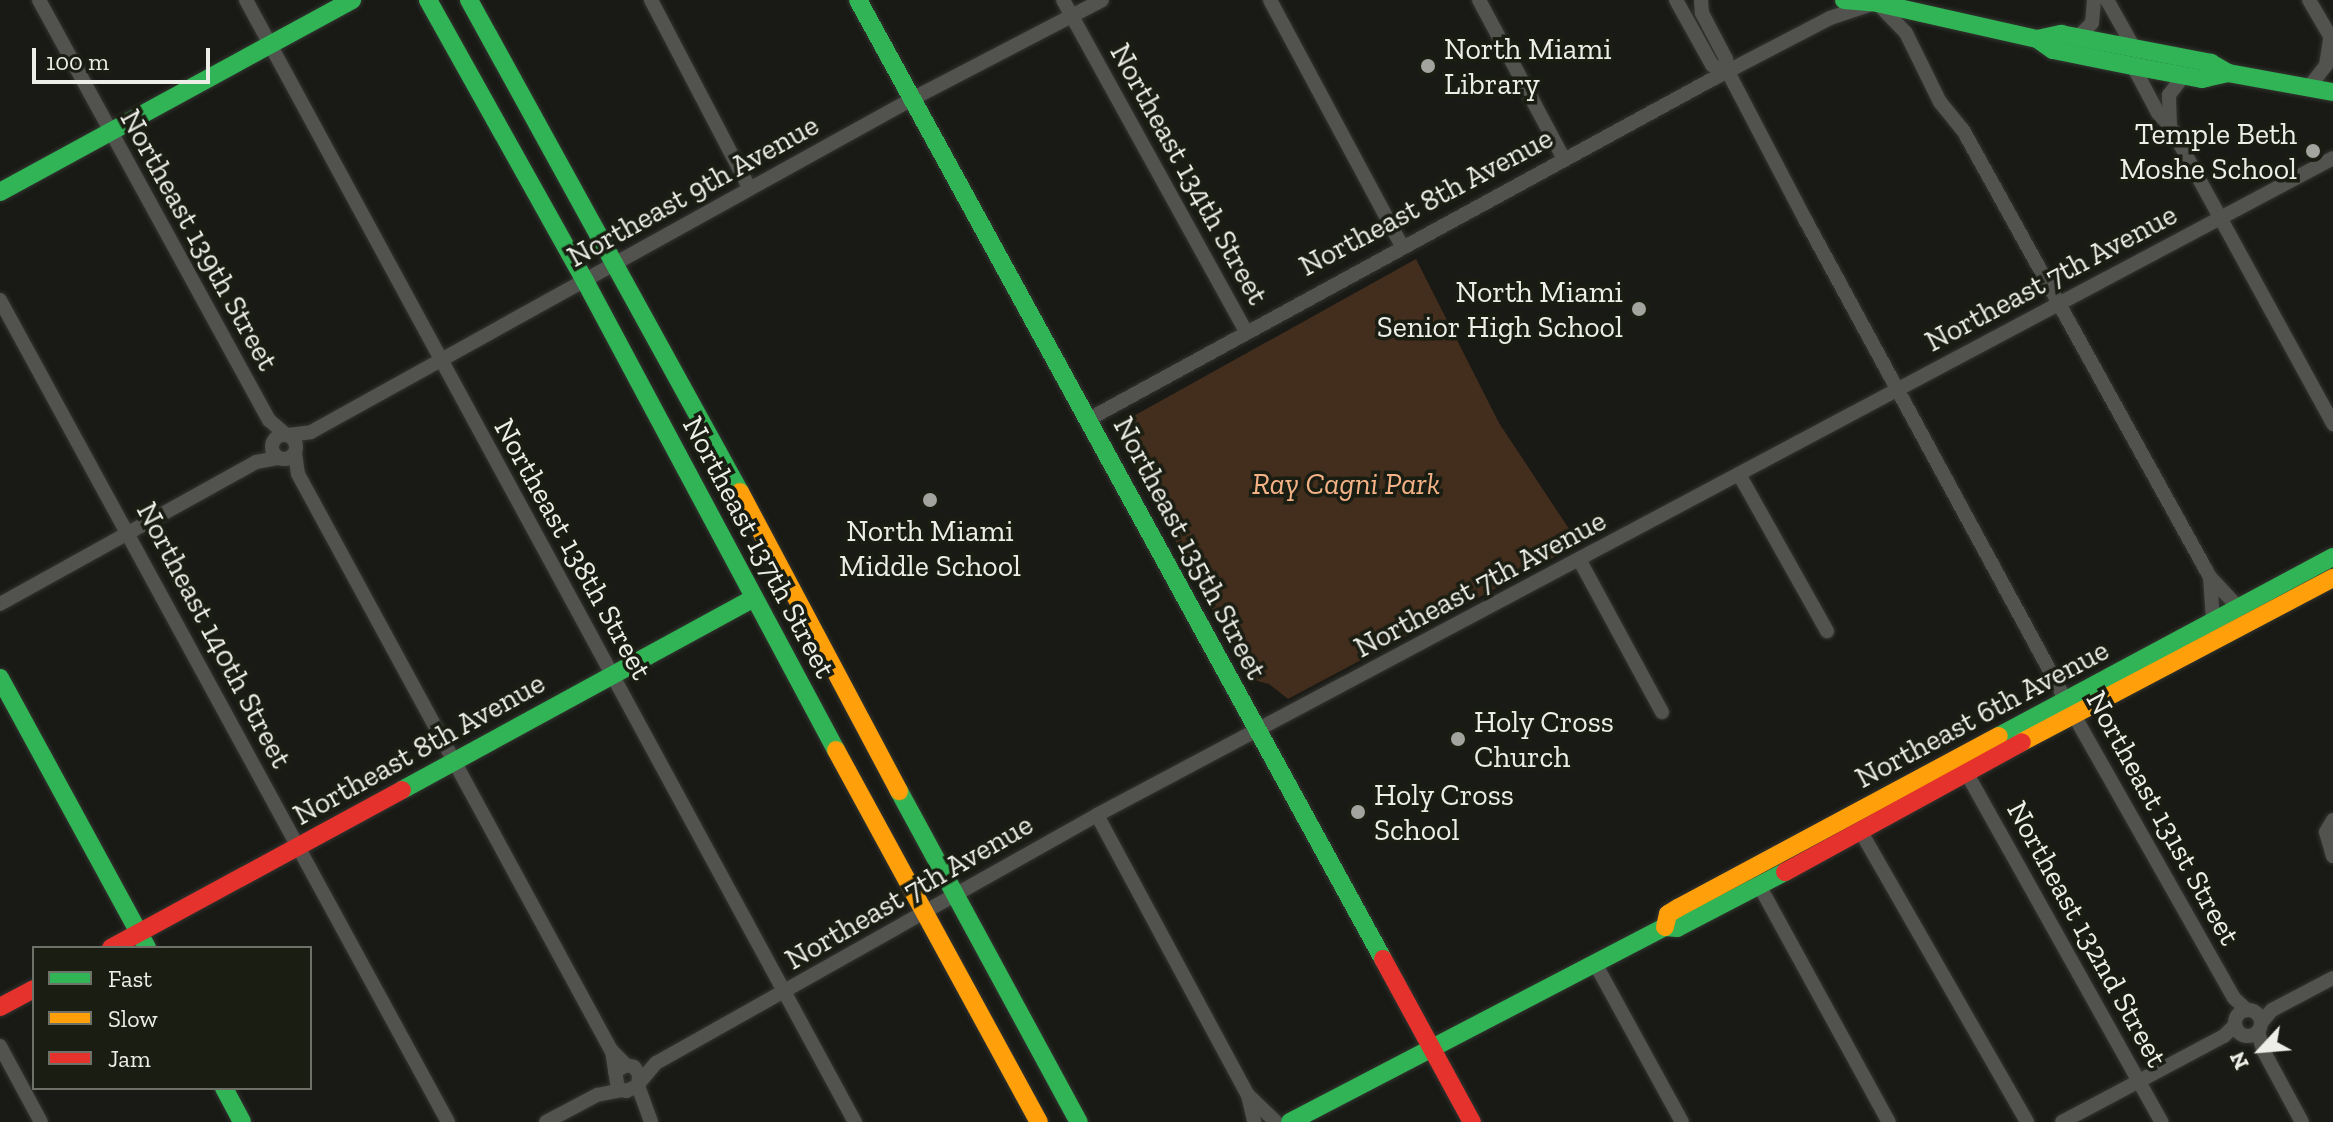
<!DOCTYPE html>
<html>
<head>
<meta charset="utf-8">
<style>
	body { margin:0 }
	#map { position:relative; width:2333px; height:1122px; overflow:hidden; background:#191a15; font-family:"Zilla Slab",serif }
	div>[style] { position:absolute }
	.green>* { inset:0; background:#432d1d }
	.roads { filter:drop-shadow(0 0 2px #32332f) drop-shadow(0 0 2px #32332f) }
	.street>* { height:14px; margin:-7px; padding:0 7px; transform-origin:7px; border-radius:7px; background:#52524f }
	.street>.ring { margin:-7px; padding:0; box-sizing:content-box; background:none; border:14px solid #52524f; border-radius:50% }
	.fast>* { height:18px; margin:-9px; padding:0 9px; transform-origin:9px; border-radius:9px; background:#30b455 }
	.slow>* { height:18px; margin:-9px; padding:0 9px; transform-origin:9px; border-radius:9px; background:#ff9f0a }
	.jam>* { height:18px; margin:-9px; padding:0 9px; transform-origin:9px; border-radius:9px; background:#e5322d }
	.dots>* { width:22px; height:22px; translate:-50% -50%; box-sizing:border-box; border:4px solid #1a1d12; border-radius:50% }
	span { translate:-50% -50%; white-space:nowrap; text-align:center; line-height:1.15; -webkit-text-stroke:7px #1a1d12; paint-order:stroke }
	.poi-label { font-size:30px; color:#edeee7 }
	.left { translate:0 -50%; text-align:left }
	.right { translate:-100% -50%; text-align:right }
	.street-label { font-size:30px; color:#edeee7 }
	.park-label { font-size:30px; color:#f5b286; font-style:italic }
	.legend { position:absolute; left:32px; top:946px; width:280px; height:144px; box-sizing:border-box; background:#1a1d12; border:2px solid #6e7167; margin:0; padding:10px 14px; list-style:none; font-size:24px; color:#edeee7 }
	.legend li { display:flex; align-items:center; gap:16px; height:40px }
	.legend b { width:40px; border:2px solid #6e7167 }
	.north { position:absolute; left:2221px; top:1010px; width:80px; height:80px; -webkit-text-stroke:6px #1a1d12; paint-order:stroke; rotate:244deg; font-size:22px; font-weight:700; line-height:32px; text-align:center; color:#edeee7 }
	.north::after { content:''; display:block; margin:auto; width:28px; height:36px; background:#edeee7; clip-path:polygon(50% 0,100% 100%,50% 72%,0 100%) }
	.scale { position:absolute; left:32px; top:48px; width:178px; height:36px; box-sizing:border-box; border:4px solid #edeee7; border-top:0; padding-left:10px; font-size:24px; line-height:28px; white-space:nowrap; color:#edeee7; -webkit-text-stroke:6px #1a1d12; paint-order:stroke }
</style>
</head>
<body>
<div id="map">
	<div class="green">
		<i style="clip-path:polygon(1416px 259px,1499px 423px,1579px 544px,1288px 699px,1269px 684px,1250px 679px,1123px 444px,1130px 418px)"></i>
	</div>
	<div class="roads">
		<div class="street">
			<i style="left:39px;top:0;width:479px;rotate:61.3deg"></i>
			<i style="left:269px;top:420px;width:23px;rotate:41deg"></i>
			<i style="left:246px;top:0;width:1277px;rotate:61.51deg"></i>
			<i style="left:651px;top:0;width:213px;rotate:62.4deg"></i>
			<i style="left:1063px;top:0;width:378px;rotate:61.1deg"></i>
			<i style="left:1270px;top:0;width:279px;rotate:61.8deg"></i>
			<i style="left:1479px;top:0;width:180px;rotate:61.9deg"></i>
			<i style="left:1676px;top:0;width:74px;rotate:61deg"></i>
			<i style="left:1712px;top:65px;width:17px;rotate:24deg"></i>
			<i style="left:1701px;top:0;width:13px;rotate:86deg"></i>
			<i style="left:1702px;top:13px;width:52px;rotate:62.4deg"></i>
			<i style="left:1726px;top:59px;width:13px;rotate:81deg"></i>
			<i style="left:1728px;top:72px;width:168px;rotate:62.4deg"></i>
			<i style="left:1806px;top:221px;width:564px;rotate:61.53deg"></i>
			<i style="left:2075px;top:717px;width:323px;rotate:60.5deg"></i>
			<i style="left:2234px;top:998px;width:18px;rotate:43deg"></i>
			<i style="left:2107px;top:0;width:55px;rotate:60.6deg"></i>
			<i style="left:2309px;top:0;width:48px;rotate:59.7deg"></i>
			<i style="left:1880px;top:6px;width:37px;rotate:46deg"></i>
			<i style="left:1906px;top:33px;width:77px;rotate:63.8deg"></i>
			<i style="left:1940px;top:102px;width:36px;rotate:51deg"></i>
			<i style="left:1963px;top:130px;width:511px;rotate:61.08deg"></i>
			<i style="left:2210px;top:577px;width:41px;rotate:47deg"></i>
			<i style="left:2078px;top:37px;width:20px;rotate:-45deg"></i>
			<i style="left:2092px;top:23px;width:23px;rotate:-85deg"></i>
			<i style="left:2133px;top:66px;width:53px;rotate:62deg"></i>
			<i style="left:2158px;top:113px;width:18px;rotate:47deg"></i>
			<i style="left:2170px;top:126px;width:340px;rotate:61.3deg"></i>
			<i style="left:2309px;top:87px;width:28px;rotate:-52deg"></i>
			<i style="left:2326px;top:65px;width:26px;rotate:-81deg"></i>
			<i style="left:2170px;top:126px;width:31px;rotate:-92deg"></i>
			<i style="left:2169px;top:95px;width:25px;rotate:-53deg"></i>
			<i style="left:0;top:300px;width:936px;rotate:61.41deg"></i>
			<i style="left:1089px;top:419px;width:706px;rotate:-28.6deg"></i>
			<i style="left:1709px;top:81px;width:136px;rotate:-27.5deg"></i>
			<i style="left:1830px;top:18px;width:41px;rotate:-18.4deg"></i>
			<i class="ring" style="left:272px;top:435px;width:10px;height:10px"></i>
			<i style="left:288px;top:435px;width:23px;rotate:-7deg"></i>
			<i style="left:311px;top:432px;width:687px;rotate:-28.99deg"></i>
			<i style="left:912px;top:99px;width:214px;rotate:-27.5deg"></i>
			<i style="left:295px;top:453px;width:21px;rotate:82deg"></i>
			<i style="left:298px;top:474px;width:656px;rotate:61.48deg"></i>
			<i style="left:611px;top:1050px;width:21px;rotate:45deg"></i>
			<i style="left:1740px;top:476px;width:178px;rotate:60.7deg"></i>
			<i style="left:1580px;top:561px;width:172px;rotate:61.5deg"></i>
			<i style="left:2210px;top:577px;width:44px;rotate:86.1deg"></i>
			<i style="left:0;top:604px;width:293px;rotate:-29deg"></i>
			<i style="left:256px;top:462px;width:22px;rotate:-10deg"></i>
			<i style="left:1966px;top:772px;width:401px;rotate:60.8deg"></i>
			<i style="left:1097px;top:815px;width:318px;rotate:61.7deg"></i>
			<i style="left:1248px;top:1095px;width:39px;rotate:44deg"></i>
			<i style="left:2333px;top:820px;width:14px;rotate:120deg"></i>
			<i style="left:2326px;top:832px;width:25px;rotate:74deg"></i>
			<i style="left:1861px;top:832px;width:334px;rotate:60.2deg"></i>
			<i style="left:1759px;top:885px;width:270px;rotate:61.3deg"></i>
			<i style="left:1596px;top:965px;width:179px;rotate:61.3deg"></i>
			<i class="ring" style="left:2235px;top:1010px;width:12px;height:12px"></i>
			<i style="left:2261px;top:1023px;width:17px;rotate:-50deg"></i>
			<i style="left:2272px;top:1010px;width:69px;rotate:-27.7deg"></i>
			<i style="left:2258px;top:1031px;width:20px;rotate:75deg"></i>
			<i style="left:2263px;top:1050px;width:82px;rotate:61.6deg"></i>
			<i style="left:0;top:1046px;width:86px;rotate:61.7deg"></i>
			<i style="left:612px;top:1051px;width:37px;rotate:81deg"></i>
			<i style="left:618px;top:1088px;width:9px;rotate:21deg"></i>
			<i style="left:626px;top:1091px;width:13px;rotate:-23deg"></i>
			<i style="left:638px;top:1086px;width:12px;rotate:-85deg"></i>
			<i style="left:639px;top:1074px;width:9px;rotate:-126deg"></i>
			<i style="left:634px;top:1067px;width:8px;rotate:-166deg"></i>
			<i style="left:626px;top:1065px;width:13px;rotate:148deg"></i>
			<i style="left:640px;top:1082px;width:25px;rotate:-50deg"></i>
			<i style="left:656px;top:1063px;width:506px;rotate:-29.35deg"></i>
			<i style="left:1097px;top:815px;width:1400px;rotate:-27.99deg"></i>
			<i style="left:638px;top:1086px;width:38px;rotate:70deg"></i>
			<i style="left:1248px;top:1095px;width:28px;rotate:77deg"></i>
			<i style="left:546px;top:1122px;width:58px;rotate:-27.9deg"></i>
			<i style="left:597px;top:1095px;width:25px;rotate:-11deg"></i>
			<i style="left:2062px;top:1122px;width:183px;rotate:-28deg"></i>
			<i style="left:2224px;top:1036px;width:16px;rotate:-45deg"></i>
		</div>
		<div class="fast">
			<i style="left:428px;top:0;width:322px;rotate:60.8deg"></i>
			<i style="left:585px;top:281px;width:532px;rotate:61.85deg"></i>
			<i style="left:469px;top:0;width:562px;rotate:61.15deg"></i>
			<i style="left:858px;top:0;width:1093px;rotate:61.3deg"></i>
			<i style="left:1844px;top:0;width:33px;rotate:5deg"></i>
			<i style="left:1877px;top:3px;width:164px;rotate:12.7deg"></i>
			<i style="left:2037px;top:39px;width:19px;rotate:35deg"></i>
			<i style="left:2053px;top:50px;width:82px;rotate:11.3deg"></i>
			<i style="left:2133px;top:66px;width:70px;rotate:10.7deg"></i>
			<i style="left:2202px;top:79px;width:27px;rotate:-13deg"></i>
			<i style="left:2037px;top:39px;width:25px;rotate:-12deg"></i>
			<i style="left:2061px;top:34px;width:153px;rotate:10.9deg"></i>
			<i style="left:2211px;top:63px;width:20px;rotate:30deg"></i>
			<i style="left:2228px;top:73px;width:107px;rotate:10.3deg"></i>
			<i style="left:0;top:192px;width:401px;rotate:-28.6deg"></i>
			<i style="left:0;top:678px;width:307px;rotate:61.4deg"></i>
			<i style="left:1999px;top:736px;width:379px;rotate:-28.2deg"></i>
			<i style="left:402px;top:790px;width:400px;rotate:-28.6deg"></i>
			<i style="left:899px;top:791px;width:377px;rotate:61.5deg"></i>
			<i style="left:224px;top:1088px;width:38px;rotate:62deg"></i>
			<i style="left:1290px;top:1122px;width:423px;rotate:-27.5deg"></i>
			<i style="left:1665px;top:927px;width:12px;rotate:5deg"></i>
			<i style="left:1677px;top:928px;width:122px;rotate:-27.4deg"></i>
		</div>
		<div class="slow">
			<i style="left:740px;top:492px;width:339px;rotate:62deg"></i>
			<i style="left:2022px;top:742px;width:352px;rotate:-27.8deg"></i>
			<i style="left:836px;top:750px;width:424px;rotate:61.4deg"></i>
			<i style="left:1665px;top:927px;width:13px;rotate:-77deg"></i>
			<i style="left:1668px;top:914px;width:12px;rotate:-31deg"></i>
			<i style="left:1678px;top:908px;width:364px;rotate:-28.2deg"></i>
		</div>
		<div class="jam">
			<i style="left:1785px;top:872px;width:270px;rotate:-28.7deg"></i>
			<i style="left:111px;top:948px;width:331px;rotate:-28.5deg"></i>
			<i style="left:1383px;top:959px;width:186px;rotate:61.4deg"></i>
			<i style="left:0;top:1007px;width:38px;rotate:-28deg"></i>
		</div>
	</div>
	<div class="dots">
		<i style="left:1428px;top:66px;background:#a3a49e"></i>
		<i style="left:2313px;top:151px;background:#a3a49e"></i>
		<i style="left:1639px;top:309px;background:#a3a49e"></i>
		<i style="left:930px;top:500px;background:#a3a49e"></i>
		<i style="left:1458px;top:739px;background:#a3a49e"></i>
		<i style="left:1358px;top:812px;background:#a3a49e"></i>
	</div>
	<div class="poi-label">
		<span class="left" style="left:1444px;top:66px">North Miami<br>Library</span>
		<span class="right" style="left:2297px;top:151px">Temple Beth<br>Moshe School</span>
		<span class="right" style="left:1623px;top:309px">North Miami<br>Senior High School</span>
		<span style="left:930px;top:548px">North Miami<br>Middle School</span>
		<span class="left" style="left:1474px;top:739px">Holy Cross<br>Church</span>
		<span class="left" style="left:1374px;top:812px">Holy Cross<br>School</span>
	</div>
	<div class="street-label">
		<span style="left:1189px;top:174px;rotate:61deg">Northeast 134th Street</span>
		<span style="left:693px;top:191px;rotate:-29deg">Northeast 9th Avenue</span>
		<span style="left:1426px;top:202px;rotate:-28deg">Northeast 8th Avenue</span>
		<span style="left:199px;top:240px;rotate:61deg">Northeast 139th Street</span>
		<span style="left:2051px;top:278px;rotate:-28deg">Northeast 7th Avenue</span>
		<span style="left:759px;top:547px;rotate:62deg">Northeast 137th Street</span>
		<span style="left:1190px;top:548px;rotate:62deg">Northeast 135th Street</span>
		<span style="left:573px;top:549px;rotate:61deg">Northeast 138th Street</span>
		<span style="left:1480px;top:584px;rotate:-28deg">Northeast 7th Avenue</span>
		<span style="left:214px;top:635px;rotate:62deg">Northeast 140th Street</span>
		<span style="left:1982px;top:714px;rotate:-28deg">Northeast 6th Avenue</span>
		<span style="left:419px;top:749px;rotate:-29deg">Northeast 8th Avenue</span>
		<span style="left:2163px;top:818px;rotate:61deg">Northeast 131st Street</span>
		<span style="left:909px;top:892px;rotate:-30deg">Northeast 7th Avenue</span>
		<span style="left:2087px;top:934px;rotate:61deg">Northeast 132nd Street</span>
	</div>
	<div class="park-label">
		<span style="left:1346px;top:484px">Ray Cagni Park</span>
	</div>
	<ul class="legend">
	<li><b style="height:10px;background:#30b455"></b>Fast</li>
	<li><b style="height:10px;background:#ff9f0a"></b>Slow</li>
	<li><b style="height:10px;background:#e5322d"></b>Jam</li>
	</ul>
	<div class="north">N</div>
	<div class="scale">100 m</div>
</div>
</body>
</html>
